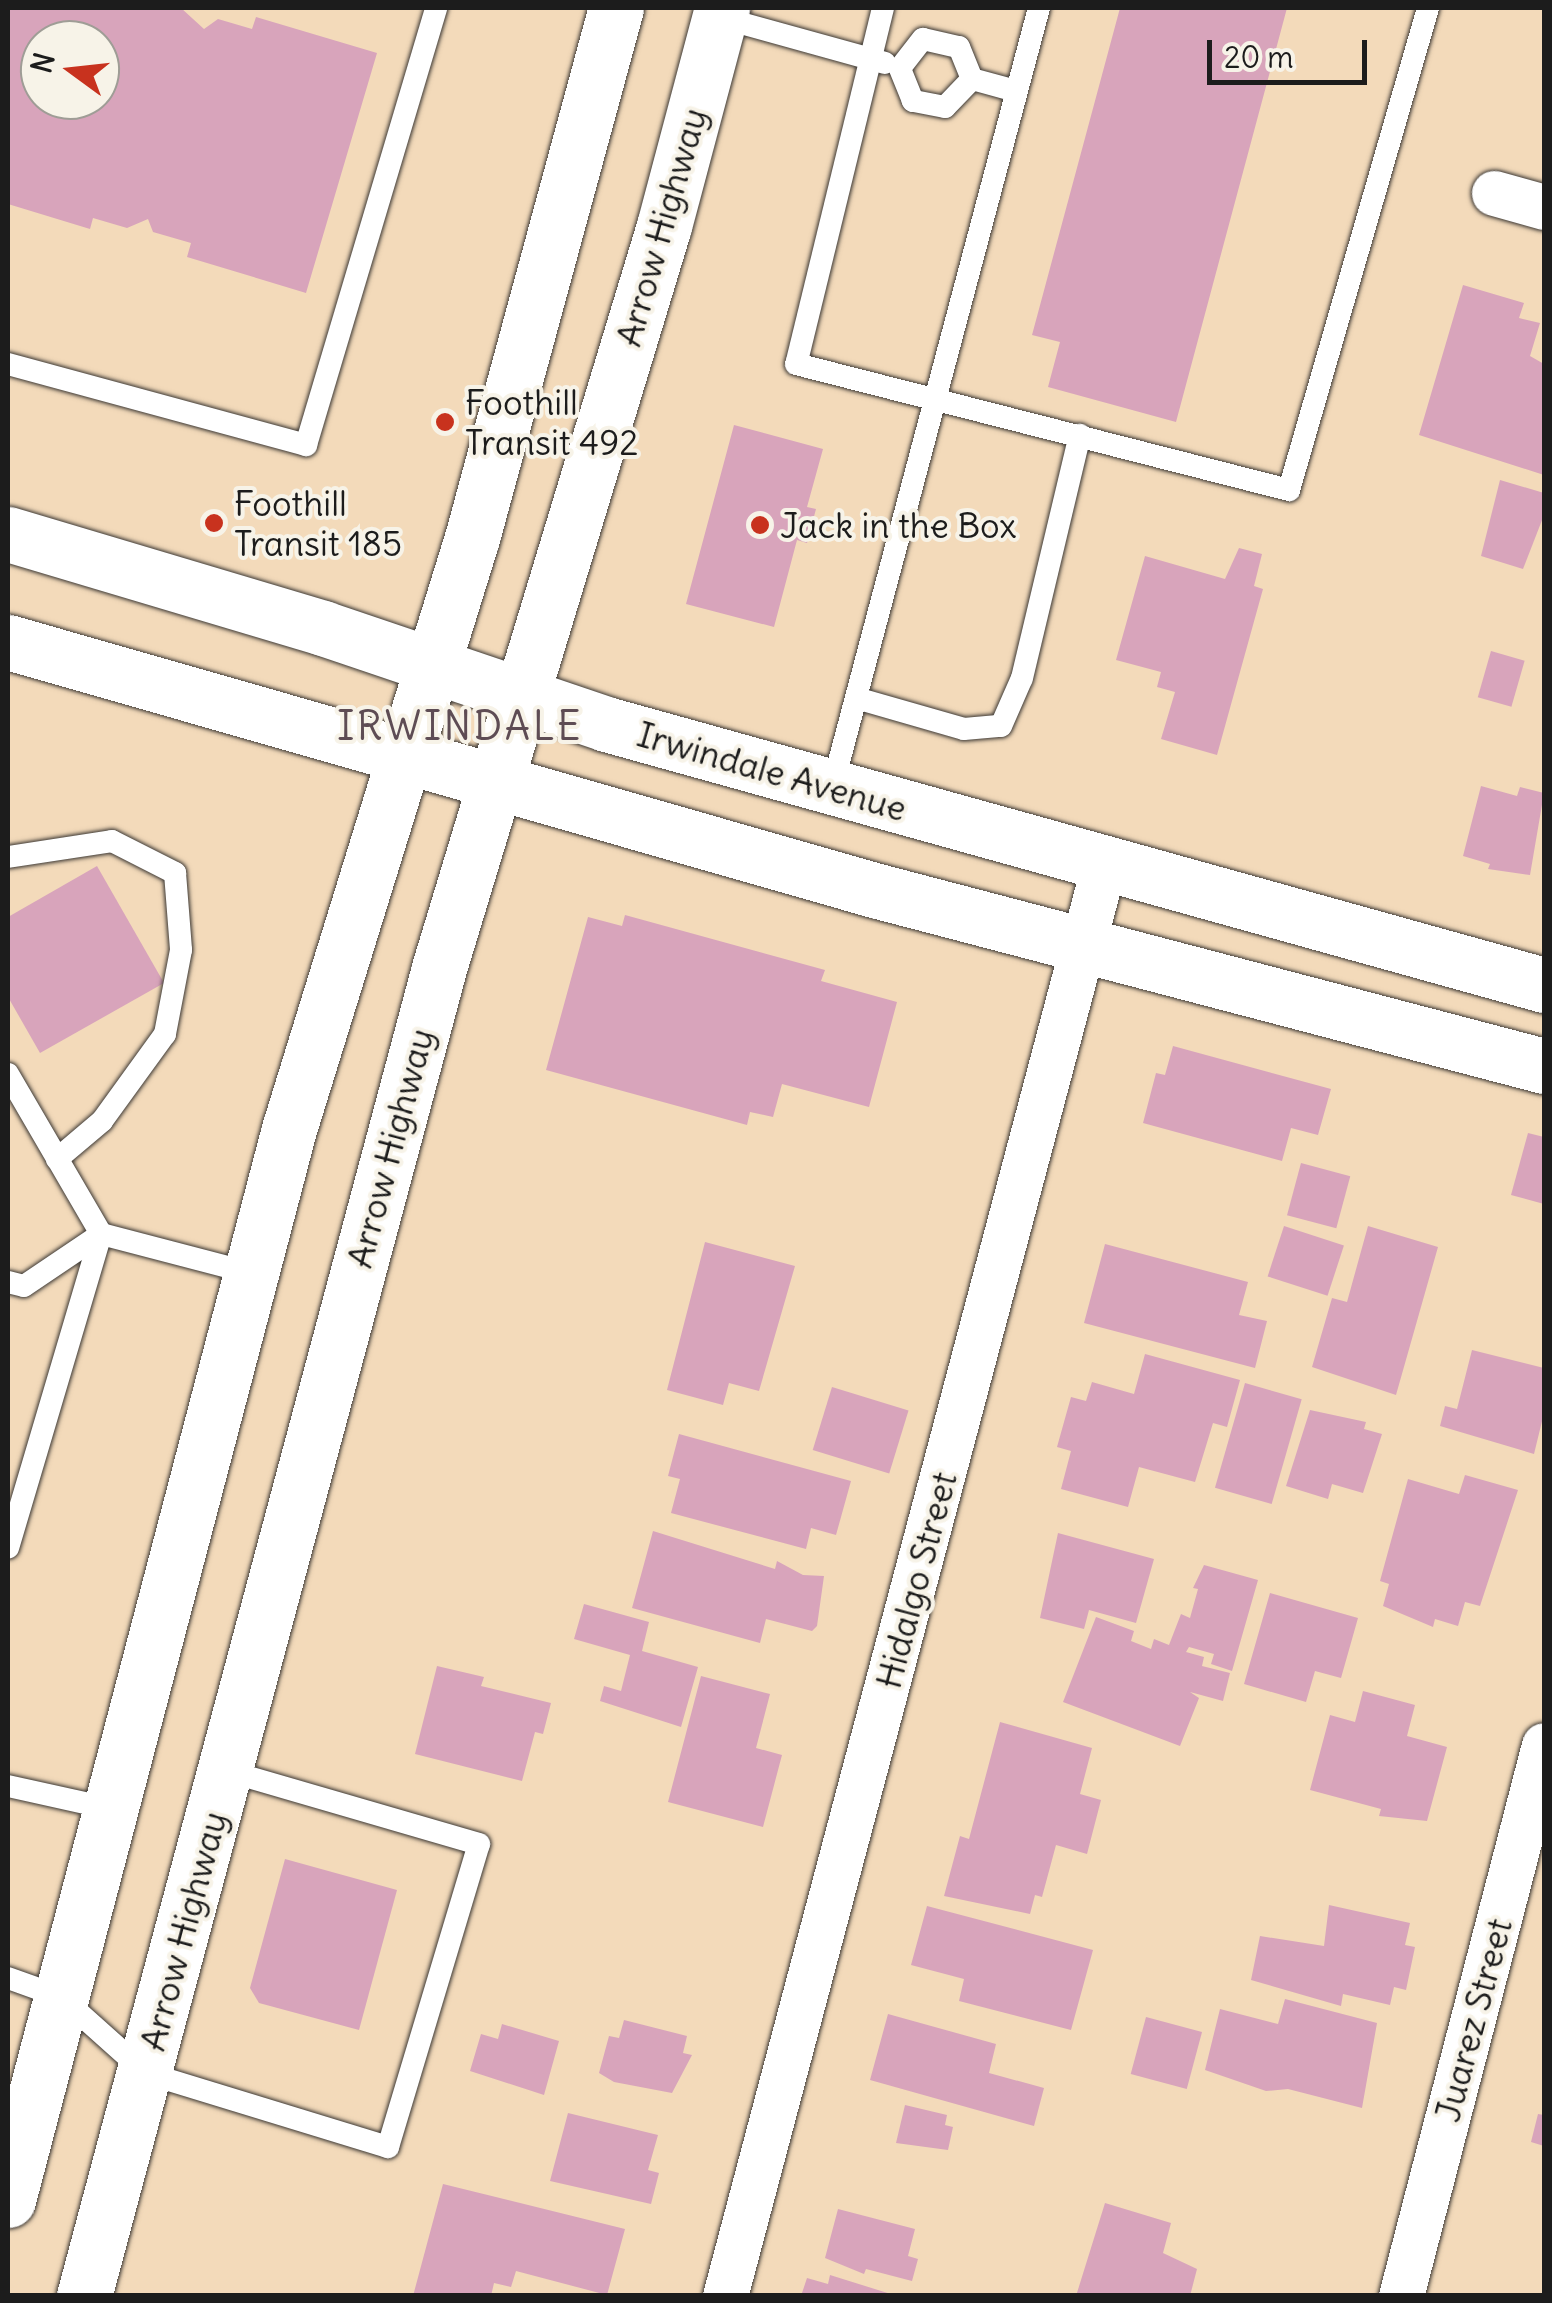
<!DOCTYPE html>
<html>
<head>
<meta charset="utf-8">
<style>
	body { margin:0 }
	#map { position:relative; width:1552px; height:2303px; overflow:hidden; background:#f3daba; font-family:Delius,sans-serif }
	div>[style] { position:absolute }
	.building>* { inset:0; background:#d8a4bb; transform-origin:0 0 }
	.roads { filter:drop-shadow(0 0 2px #3c3834) drop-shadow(0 0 2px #3c3834) }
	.lane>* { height:22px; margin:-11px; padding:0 11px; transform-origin:11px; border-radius:11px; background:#fff }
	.street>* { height:45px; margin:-22.5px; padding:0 22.5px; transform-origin:22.5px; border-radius:22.5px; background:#fff }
	.primary>* { height:55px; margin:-27.5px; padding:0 27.5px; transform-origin:27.5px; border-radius:27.5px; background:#fff }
	.dots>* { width:28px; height:28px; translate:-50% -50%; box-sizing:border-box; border:5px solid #f7f3e8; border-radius:50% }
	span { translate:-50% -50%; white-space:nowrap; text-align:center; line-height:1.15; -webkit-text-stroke:8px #f7f3e8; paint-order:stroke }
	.street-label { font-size:35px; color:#1c1c1c }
	.poi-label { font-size:35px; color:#1c1c1c }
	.left { translate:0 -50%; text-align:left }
	.quarter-label { font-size:40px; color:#5e4c54; letter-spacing:2.5px }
	.frame { position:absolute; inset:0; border:10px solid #1c1c1c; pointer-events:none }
	.north { position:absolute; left:20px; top:20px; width:100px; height:100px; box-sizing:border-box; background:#f7f3e8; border:2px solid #9f9d96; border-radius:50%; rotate:285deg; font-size:28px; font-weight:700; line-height:40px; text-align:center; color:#1c1c1c }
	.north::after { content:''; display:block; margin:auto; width:35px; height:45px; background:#c8321e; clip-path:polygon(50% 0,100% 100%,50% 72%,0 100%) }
	.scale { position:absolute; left:1207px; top:40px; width:160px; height:45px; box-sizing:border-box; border:5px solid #1c1c1c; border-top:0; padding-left:12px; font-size:30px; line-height:35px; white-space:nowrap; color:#1c1c1c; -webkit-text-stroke:8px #f7f3e8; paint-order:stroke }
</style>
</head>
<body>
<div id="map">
	<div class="building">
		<i style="clip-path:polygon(evenodd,8px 8px,181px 8px,204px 29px,218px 19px,252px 29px,256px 17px,377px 53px,306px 293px,187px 257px,191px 243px,153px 232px,148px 219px,127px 228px,93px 218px,90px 229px,8px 204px,8px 8px,40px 40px,100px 40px,100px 100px,40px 100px,40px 40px)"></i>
		<i style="clip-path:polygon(1120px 8px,1287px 8px,1176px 422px,1048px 387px,1060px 342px,1032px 335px)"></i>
		<i style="clip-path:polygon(1463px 285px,1524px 303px,1519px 318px,1540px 323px,1530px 356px,1544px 364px,1544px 475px,1419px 435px)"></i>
		<i style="clip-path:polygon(734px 425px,823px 449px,807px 507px,816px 509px,807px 543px,797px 540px,774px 627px,686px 604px)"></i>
		<i style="clip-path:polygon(1500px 480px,1544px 493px,1544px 515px,1523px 569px,1481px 556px)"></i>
		<i style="clip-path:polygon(1239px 548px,1262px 554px,1254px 586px,1263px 589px,1217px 755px,1161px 739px,1175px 692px,1157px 687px,1161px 672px,1116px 660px,1145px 556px,1225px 579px)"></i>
		<i style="left:1491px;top:651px;width:35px;height:48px;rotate:16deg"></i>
		<i style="clip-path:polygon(1481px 786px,1517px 796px,1520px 787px,1544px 793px,1530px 875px,1488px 869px,1490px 864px,1463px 856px)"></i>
		<i style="clip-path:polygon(97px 866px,164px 983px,40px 1053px,8px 997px,8px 917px)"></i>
		<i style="clip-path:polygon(625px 915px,825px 970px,821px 981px,897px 1002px,869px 1107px,782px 1084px,773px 1117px,750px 1112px,747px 1125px,546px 1070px,588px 917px,622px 926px)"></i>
		<i style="clip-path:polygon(1173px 1046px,1331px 1089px,1318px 1135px,1291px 1128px,1282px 1161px,1143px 1123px,1156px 1073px,1165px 1075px)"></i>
		<i style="clip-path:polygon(1528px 1133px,1544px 1137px,1544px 1204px,1511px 1195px)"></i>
		<i style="left:1301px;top:1163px;width:51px;height:54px;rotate:15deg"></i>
		<i style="left:1284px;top:1226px;width:63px;height:53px;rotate:18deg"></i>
		<i style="clip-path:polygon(1368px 1226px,1438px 1247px,1396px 1395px,1312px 1367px,1332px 1298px,1347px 1302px)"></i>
		<i style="clip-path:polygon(705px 1242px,795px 1266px,759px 1391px,729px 1383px,723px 1405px,667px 1390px)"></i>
		<i style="clip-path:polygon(1105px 1244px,1248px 1282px,1239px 1315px,1267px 1321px,1255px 1368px,1084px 1323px)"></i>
		<i style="clip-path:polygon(1472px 1350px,1544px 1368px,1544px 1413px,1534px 1454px,1440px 1426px,1445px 1406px,1457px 1409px)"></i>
		<i style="clip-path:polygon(1145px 1354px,1240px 1380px,1227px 1427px,1213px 1423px,1195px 1482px,1139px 1467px,1128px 1507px,1061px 1489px,1071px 1451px,1057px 1447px,1071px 1397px,1086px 1401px,1092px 1382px,1134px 1394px)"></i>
		<i style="left:1245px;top:1383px;width:59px;height:109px;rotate:16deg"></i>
		<i style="left:832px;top:1387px;width:80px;height:66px;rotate:17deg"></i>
		<i style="clip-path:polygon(1310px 1410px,1366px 1422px,1364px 1429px,1382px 1434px,1363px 1493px,1332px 1484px,1328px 1499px,1286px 1486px)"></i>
		<i style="clip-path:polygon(679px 1434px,851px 1481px,836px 1535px,811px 1528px,806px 1549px,671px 1513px,680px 1479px,668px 1476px)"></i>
		<i style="clip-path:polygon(1465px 1475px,1518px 1490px,1480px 1606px,1465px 1602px,1458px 1626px,1435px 1619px,1433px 1627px,1383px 1606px,1389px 1584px,1380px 1581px,1408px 1479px,1459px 1494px)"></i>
		<i style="clip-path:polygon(653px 1531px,775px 1569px,777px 1561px,803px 1575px,824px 1576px,817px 1626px,812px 1631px,766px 1619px,760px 1643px,632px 1608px)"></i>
		<i style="clip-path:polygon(1058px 1533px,1154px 1559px,1136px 1623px,1089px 1610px,1084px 1629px,1040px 1618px)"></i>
		<i style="clip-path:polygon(1204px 1565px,1258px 1580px,1232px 1671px,1211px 1664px,1214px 1654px,1189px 1647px,1186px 1652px,1204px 1657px,1202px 1666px,1230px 1673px,1223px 1701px,1190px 1692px,1199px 1698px,1180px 1746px,1063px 1702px,1096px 1617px,1134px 1631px,1131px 1641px,1151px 1649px,1154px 1639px,1169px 1645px,1181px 1614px,1190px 1618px,1198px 1589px,1193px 1588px)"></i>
		<i style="clip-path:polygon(1270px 1593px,1358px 1618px,1341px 1678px,1315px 1671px,1306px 1702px,1244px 1684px)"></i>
		<i style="clip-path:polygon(584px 1604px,649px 1622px,642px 1651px,698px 1667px,681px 1727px,600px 1701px,604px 1686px,621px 1691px,630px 1655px,574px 1639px)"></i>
		<i style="clip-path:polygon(437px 1666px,484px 1677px,481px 1686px,551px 1703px,543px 1734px,535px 1732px,522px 1781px,415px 1754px)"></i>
		<i style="clip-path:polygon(701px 1676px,770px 1694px,756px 1748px,782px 1755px,763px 1827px,668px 1802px)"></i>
		<i style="clip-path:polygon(1363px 1691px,1415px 1705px,1407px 1736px,1447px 1747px,1427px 1821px,1379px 1816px,1381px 1809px,1310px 1790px,1330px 1715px,1355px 1722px)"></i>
		<i style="clip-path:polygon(1000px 1722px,1092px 1748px,1080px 1794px,1101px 1800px,1087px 1854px,1056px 1845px,1042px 1897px,1035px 1895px,1030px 1914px,944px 1896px,960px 1836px,969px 1839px)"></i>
		<i style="clip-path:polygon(285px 1859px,397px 1890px,359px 2030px,259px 2003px,250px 1988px)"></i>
		<i style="clip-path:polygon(1329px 1905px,1410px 1923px,1405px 1945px,1415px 1947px,1406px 1990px,1394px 1987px,1390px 2005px,1343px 1994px,1341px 2006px,1251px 1980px,1260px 1936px,1324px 1946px)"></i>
		<i style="clip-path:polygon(927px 1906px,1093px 1950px,1071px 2030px,959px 2001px,964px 1979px,911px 1965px)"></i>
		<i style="clip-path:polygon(1285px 1999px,1377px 2023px,1362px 2108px,1288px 2089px,1266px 2091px,1205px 2070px,1220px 2009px,1278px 2024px)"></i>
		<i style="clip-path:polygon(888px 2014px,996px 2044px,989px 2073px,1044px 2088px,1034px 2126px,870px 2080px)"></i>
		<i style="left:1146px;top:2017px;width:58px;height:59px;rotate:15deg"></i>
		<i style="clip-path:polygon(624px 2020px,687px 2036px,683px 2053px,692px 2055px,672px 2093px,614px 2082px,599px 2073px,609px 2036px,619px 2038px)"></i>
		<i style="clip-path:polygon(502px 2024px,559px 2041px,544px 2095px,470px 2071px,481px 2034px,498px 2039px)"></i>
		<i style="clip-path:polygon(905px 2105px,947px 2115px,945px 2125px,953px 2127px,948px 2150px,896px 2143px)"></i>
		<i style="clip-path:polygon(568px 2113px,658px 2135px,648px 2170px,659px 2173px,651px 2204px,550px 2181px)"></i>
		<i style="clip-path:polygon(1538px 2114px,1544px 2115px,1544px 2146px,1531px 2142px)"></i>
		<i style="clip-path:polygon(443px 2184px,625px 2229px,607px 2295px,516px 2271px,511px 2287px,494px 2283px,491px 2296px,413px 2296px)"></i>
		<i style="clip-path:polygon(1105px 2203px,1171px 2223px,1163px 2253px,1197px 2269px,1190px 2296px,1076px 2296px)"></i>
		<i style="clip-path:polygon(838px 2209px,915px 2229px,908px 2256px,918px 2259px,912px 2281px,866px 2269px,864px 2274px,825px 2258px)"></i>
		<i style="clip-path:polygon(830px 2275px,894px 2295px,894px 2296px,801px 2296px,807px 2278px,828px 2284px)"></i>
	</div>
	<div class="roads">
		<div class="lane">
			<i style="left:883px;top:8px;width:366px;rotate:103.7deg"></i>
			<i style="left:796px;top:364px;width:509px;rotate:14.34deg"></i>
			<i style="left:1289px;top:490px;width:502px;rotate:-73.91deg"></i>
			<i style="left:719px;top:17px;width:172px;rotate:15.5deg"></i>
			<i style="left:923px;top:39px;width:37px;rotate:13deg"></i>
			<i style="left:959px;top:47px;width:35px;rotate:68deg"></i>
			<i style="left:972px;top:79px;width:39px;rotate:134deg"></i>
			<i style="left:945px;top:107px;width:33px;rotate:-169deg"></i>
			<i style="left:913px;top:101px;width:35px;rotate:-112deg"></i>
			<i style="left:900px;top:68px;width:37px;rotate:-52deg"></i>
			<i style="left:972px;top:79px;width:46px;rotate:15.3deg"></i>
			<i style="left:8px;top:364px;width:309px;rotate:15.2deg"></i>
			<i style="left:306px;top:445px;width:456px;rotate:-73.4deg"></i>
			<i style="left:856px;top:698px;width:112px;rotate:16deg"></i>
			<i style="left:964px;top:729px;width:37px;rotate:-5deg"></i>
			<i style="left:1001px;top:726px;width:52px;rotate:-66.4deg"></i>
			<i style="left:1022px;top:678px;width:250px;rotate:-76.6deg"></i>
			<i style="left:832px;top:788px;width:807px;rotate:-75.14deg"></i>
			<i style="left:8px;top:857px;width:105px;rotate:-8.7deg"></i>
			<i style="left:112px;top:841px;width:71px;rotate:26.9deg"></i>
			<i style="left:175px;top:873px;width:77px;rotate:85.5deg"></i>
			<i style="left:181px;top:950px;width:86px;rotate:100.8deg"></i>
			<i style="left:165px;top:1034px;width:107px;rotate:125.9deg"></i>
			<i style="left:102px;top:1121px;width:59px;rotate:139.8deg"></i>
			<i style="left:8px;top:1074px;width:185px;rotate:59.8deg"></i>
			<i style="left:101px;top:1234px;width:327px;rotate:106.5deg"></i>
			<i style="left:8px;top:1282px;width:16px;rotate:14deg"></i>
			<i style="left:24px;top:1286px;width:93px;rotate:-34deg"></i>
			<i style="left:101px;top:1234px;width:155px;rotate:14.6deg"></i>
			<i style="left:8px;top:1786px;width:107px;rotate:12.5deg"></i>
			<i style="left:8px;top:1978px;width:56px;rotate:19.7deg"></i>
			<i style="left:61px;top:1997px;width:114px;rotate:41.8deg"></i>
			<i style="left:146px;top:2073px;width:253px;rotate:17deg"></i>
			<i style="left:388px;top:2147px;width:316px;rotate:-73.3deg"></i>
			<i style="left:479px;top:1844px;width:266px;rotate:-163.8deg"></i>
		</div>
		<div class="street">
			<i style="left:1494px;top:193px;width:52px;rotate:15.6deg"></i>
			<i style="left:725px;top:2296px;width:1480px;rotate:-75.17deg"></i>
			<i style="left:1401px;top:2296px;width:569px;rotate:-75.45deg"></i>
		</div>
		<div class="primary">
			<i style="left:8px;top:534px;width:329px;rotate:16.6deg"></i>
			<i style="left:323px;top:628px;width:299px;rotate:18.7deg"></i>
			<i style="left:606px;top:724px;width:974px;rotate:15.55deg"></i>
			<i style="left:8px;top:642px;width:901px;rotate:15.98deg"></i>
			<i style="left:874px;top:890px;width:693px;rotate:14.72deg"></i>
			<i style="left:8px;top:2200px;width:1107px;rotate:-75.3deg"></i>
			<i style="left:289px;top:1129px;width:619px;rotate:-72.8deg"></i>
			<i style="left:472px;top:538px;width:549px;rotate:-74.8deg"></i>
			<i style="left:84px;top:2296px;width:1375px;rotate:-75.03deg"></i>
			<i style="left:439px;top:968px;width:775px;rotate:-73.13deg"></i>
			<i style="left:664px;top:226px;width:226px;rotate:-75.1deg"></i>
		</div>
	</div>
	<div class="dots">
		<i style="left:445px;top:422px;background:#c8321e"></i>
		<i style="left:214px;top:523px;background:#c8321e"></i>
		<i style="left:760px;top:525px;background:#c8321e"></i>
	</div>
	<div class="street-label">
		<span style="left:661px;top:227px;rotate:-74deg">Arrow Highway</span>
		<span style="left:772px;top:771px;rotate:16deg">Irwindale Avenue</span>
		<span style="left:390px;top:1148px;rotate:-75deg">Arrow Highway</span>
		<span style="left:916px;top:1580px;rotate:-75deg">Hidalgo Street</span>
		<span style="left:183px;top:1931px;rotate:-75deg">Arrow Highway</span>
		<span style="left:1473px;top:2020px;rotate:-75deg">Juarez Street</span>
	</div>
	<div class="poi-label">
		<span class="left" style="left:465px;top:422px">Foothill<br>Transit 492</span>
		<span class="left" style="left:234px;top:523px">Foothill<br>Transit 185</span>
		<span class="left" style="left:780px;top:525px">Jack in the Box</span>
	</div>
	<div class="quarter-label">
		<span style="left:460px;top:726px">IRWINDALE</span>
	</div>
	<div class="frame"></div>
	<div class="north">N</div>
	<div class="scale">20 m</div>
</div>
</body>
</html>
